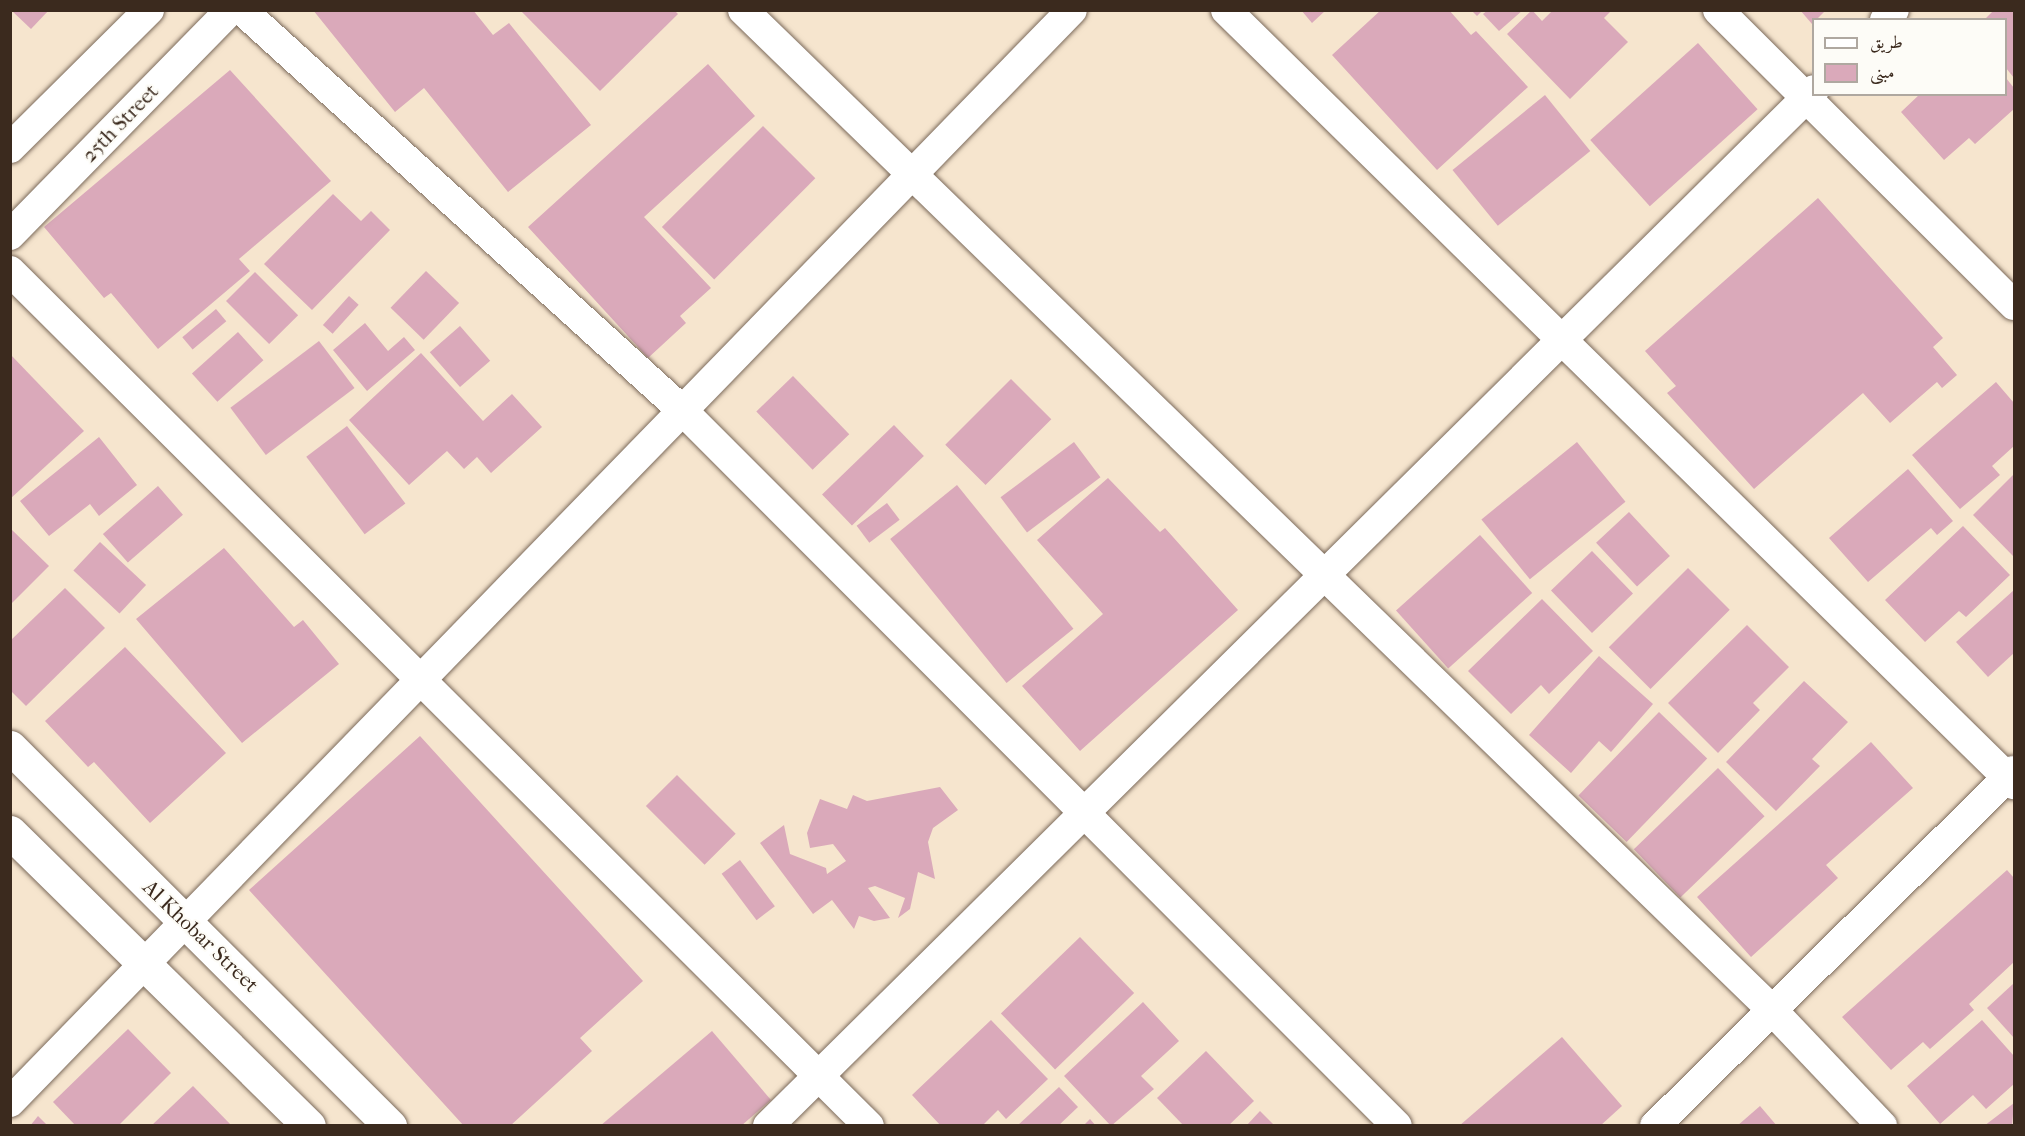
<!DOCTYPE html>
<html>
<head>
<meta charset="utf-8">
<style>
	body { margin:0 }
	#map { position:relative; width:2025px; height:1136px; overflow:hidden; background:#f6e5ce; font-family:"IM FELL French Canon",Amiri,serif }
	div>[style] { position:absolute }
	.building>* { inset:0; background:#daa9ba; transform-origin:0 0 }
	.roads { filter:drop-shadow(0 0 2px #7c6b5c) drop-shadow(0 0 2px #7c6b5c) }
	.street>* { height:30px; margin:-15px; padding:0 15px; transform-origin:15px; border-radius:15px; background:#fff }
	.secondary>* { height:33px; margin:-16.5px; padding:0 16.5px; transform-origin:16.5px; border-radius:16.5px; background:#fff }
	span { translate:-50% -50%; white-space:nowrap; text-align:center; line-height:1.15; -webkit-text-stroke:4.5px #fdfcf7; paint-order:stroke }
	.street-label { font-size:21px; color:#3b2a1e }
	.frame { position:absolute; inset:0; border:12px solid #3b2a1e; pointer-events:none }
	.legend { position:absolute; left:1812px; top:18px; width:195px; height:78px; box-sizing:border-box; background:#fdfcf7; border:2px solid #afa8a0; margin:0; padding:8px 10px; list-style:none; font-size:18px; color:#3b2a1e }
	.legend li { display:flex; align-items:center; gap:12px; height:30px }
	.legend b { width:30px; border:2px solid #afa8a0 }
</style>
</head>
<body>
<div id="map">
	<div class="building">
		<i style="clip-path:polygon(11px 10px,49px 10px,31px 29px)"></i>
		<i style="clip-path:polygon(313px 10px,473px 10px,493px 35px,509px 23px,591px 125px,508px 192px,424px 88px,395px 112px)"></i>
		<i style="clip-path:polygon(520px 10px,674px 10px,678px 14px,600px 91px)"></i>
		<i style="clip-path:polygon(1301px 10px,1326px 10px,1312px 23px)"></i>
		<i style="clip-path:polygon(1381px 10px,1449px 10px,1471px 35px,1476px 31px,1528px 87px,1437px 170px,1332px 55px)"></i>
		<i style="clip-path:polygon(1471px 10px,1483px 10px,1477px 16px)"></i>
		<i style="clip-path:polygon(1488px 10px,1523px 10px,1499px 31px,1483px 14px)"></i>
		<i style="clip-path:polygon(1532px 10px,1542px 21px,1553px 10px,1612px 10px,1604px 18px,1628px 42px,1570px 99px,1507px 34px)"></i>
		<i style="clip-path:polygon(1800px 10px,1826px 10px,1812px 24px)"></i>
		<i style="clip-path:polygon(1994px 10px,2014px 10px,2014px 78px,2006px 68px,2006px 20px,1984px 20px)"></i>
		<i style="left:1698px;top:43px;width:89px;height:145px;rotate:48deg"></i>
		<i style="clip-path:polygon(708px 64px,755px 116px,644px 217px,711px 288px,680px 316px,686px 323px,648px 358px,528px 227px)"></i>
		<i style="clip-path:polygon(230px 70px,331px 181px,239px 259px,250px 271px,158px 349px,111px 293px,104px 298px,44px 227px)"></i>
		<i style="clip-path:polygon(2006px 78px,2014px 88px,2014px 109px,1975px 144px,1969px 138px,1944px 160px,1901px 112px,1920px 94px,2006px 94px)"></i>
		<i style="left:1545px;top:95px;width:72px;height:119px;rotate:51deg"></i>
		<i style="left:763px;top:126px;width:74px;height:143px;rotate:45deg"></i>
		<i style="clip-path:polygon(333px 194px,361px 221px,371px 211px,390px 230px,312px 310px,264px 264px)"></i>
		<i style="clip-path:polygon(1818px 198px,1943px 338px,1933px 347px,1957px 375px,1942px 388px,1937px 382px,1890px 423px,1863px 393px,1754px 489px,1667px 393px,1676px 386px,1645px 351px)"></i>
		<i style="left:426px;top:271px;width:46px;height:51px;rotate:44deg"></i>
		<i style="left:255px;top:272px;width:61px;height:41px;rotate:45deg"></i>
		<i style="left:349px;top:296px;width:13px;height:39px;rotate:42deg"></i>
		<i style="left:216px;top:309px;width:16px;height:44px;rotate:50deg"></i>
		<i style="clip-path:polygon(365px 323px,388px 351px,404px 337px,415px 350px,367px 391px,333px 350px)"></i>
		<i style="left:460px;top:326px;width:46px;height:40px;rotate:49deg"></i>
		<i style="left:238px;top:332px;width:38px;height:62px;rotate:48deg"></i>
		<i style="left:319px;top:341px;width:59px;height:111px;rotate:53deg"></i>
		<i style="clip-path:polygon(421px 353px,483px 421px,512px 394px,542px 427px,491px 473px,477px 457px,464px 469px,447px 451px,409px 485px,349px 420px)"></i>
		<i style="clip-path:polygon(10px 354px,84px 431px,10px 499px)"></i>
		<i style="left:793px;top:376px;width:81px;height:51px;rotate:46deg"></i>
		<i style="left:1011px;top:379px;width:57px;height:93px;rotate:45deg"></i>
		<i style="clip-path:polygon(1996px 382px,2014px 403px,2014px 446px,1992px 466px,2000px 475px,1960px 509px,1912px 455px)"></i>
		<i style="left:894px;top:425px;width:43px;height:100px;rotate:46deg"></i>
		<i style="left:347px;top:426px;width:97px;height:51px;rotate:53deg"></i>
		<i style="clip-path:polygon(99px 437px,137px 485px,99px 516px,90px 504px,49px 536px,20px 501px)"></i>
		<i style="left:1074px;top:442px;width:44px;height:92px;rotate:53deg"></i>
		<i style="left:1577px;top:442px;width:77px;height:123px;rotate:51deg"></i>
		<i style="clip-path:polygon(1908px 469px,1953px 521px,1937px 535px,1931px 528px,1868px 582px,1829px 538px)"></i>
		<i style="clip-path:polygon(2014px 474px,2014px 557px,1973px 515px)"></i>
		<i style="clip-path:polygon(1108px 478px,1160px 532px,1165px 528px,1238px 610px,1080px 751px,1022px 686px,1103px 614px,1037px 540px)"></i>
		<i style="left:957px;top:485px;width:185px;height:86px;rotate:51deg"></i>
		<i style="left:158px;top:486px;width:38px;height:73px;rotate:49deg"></i>
		<i style="left:887px;top:503px;width:21px;height:38px;rotate:53deg"></i>
		<i style="left:1629px;top:512px;width:60px;height:45px;rotate:47deg"></i>
		<i style="clip-path:polygon(1963px 526px,2010px 575px,1966px 617px,1959px 611px,1925px 642px,1885px 600px)"></i>
		<i style="clip-path:polygon(10px 528px,49px 566px,10px 605px)"></i>
		<i style="left:1480px;top:535px;width:78px;height:113px;rotate:48deg"></i>
		<i style="left:100px;top:542px;width:63px;height:39px;rotate:43deg"></i>
		<i style="clip-path:polygon(224px 548px,294px 627px,303px 620px,339px 664px,242px 743px,136px 619px)"></i>
		<i style="left:1592px;top:551px;width:59px;height:57px;rotate:46deg"></i>
		<i style="left:1688px;top:568px;width:59px;height:112px;rotate:45deg"></i>
		<i style="clip-path:polygon(65px 588px,105px 628px,26px 706px,10px 690px,10px 641px)"></i>
		<i style="clip-path:polygon(2014px 590px,2014px 653px,1988px 677px,1956px 642px)"></i>
		<i style="clip-path:polygon(1542px 599px,1593px 651px,1549px 694px,1541px 685px,1511px 714px,1468px 671px)"></i>
		<i style="clip-path:polygon(1747px 625px,1789px 667px,1753px 703px,1760px 710px,1718px 753px,1668px 703px)"></i>
		<i style="clip-path:polygon(125px 647px,226px 753px,150px 823px,94px 762px,88px 767px,45px 721px)"></i>
		<i style="clip-path:polygon(1599px 656px,1653px 704px,1611px 752px,1599px 741px,1571px 773px,1529px 735px)"></i>
		<i style="clip-path:polygon(1804px 681px,1848px 722px,1812px 759px,1820px 766px,1776px 811px,1726px 762px)"></i>
		<i style="left:1659px;top:712px;width:67px;height:116px;rotate:44deg"></i>
		<i style="clip-path:polygon(420px 736px,643px 981px,580px 1038px,592px 1051px,510px 1126px,464px 1126px,249px 890px)"></i>
		<i style="clip-path:polygon(1871px 742px,1913px 788px,1826px 865px,1838px 878px,1751px 957px,1697px 897px)"></i>
		<i style="left:1718px;top:768px;width:67px;height:117px;rotate:46deg"></i>
		<i style="left:677px;top:775px;width:83px;height:44px;rotate:45deg"></i>
		<i style="clip-path:polygon(940px 787px,958px 810px,933px 828px,928px 842px,935px 879px,918px 872px,910px 909px,898px 918px,905px 898px,875px 886px,868px 888px,890px 918px,874px 921px,859px 916px,854px 929px,832px 900px,813px 914px,760px 843px,784px 825px,790px 854px,826px 868px,827px 874px,846px 861px,833px 844px,810px 848px,807px 833px,820px 799px,847px 809px,853px 795px,867px 801px)"></i>
		<i style="left:740px;top:860px;width:58px;height:23px;rotate:53deg"></i>
		<i style="clip-path:polygon(2007px 870px,2014px 878px,2014px 962px,1969px 1004px,1974px 1010px,1930px 1049px,1923px 1042px,1891px 1070px,1842px 1017px)"></i>
		<i style="left:1080px;top:937px;width:78px;height:110px;rotate:46deg"></i>
		<i style="clip-path:polygon(2014px 983px,2014px 1038px,1987px 1008px)"></i>
		<i style="clip-path:polygon(1143px 1002px,1179px 1041px,1141px 1076px,1154px 1089px,1111px 1126px,1064px 1076px)"></i>
		<i style="clip-path:polygon(991px 1020px,1048px 1079px,1006px 1119px,998px 1110px,982px 1126px,941px 1126px,912px 1095px)"></i>
		<i style="clip-path:polygon(1982px 1020px,2014px 1056px,2014px 1084px,1986px 1109px,1973px 1095px,1940px 1124px,1907px 1086px)"></i>
		<i style="clip-path:polygon(128px 1029px,171px 1073px,118px 1126px,76px 1126px,53px 1102px)"></i>
		<i style="clip-path:polygon(712px 1031px,771px 1100px,741px 1126px,600px 1126px)"></i>
		<i style="clip-path:polygon(1562px 1037px,1622px 1106px,1600px 1126px,1459px 1126px)"></i>
		<i style="clip-path:polygon(1206px 1051px,1254px 1101px,1228px 1126px,1184px 1126px,1157px 1098px)"></i>
		<i style="clip-path:polygon(193px 1086px,232px 1126px,151px 1126px)"></i>
		<i style="clip-path:polygon(1059px 1087px,1078px 1107px,1058px 1126px,1017px 1126px)"></i>
		<i style="clip-path:polygon(2014px 1103px,2012px 1126px,1984px 1126px)"></i>
		<i style="clip-path:polygon(1760px 1106px,1777px 1126px,1737px 1126px)"></i>
		<i style="clip-path:polygon(1260px 1111px,1275px 1126px,1246px 1126px)"></i>
		<i style="clip-path:polygon(38px 1116px,48px 1126px,30px 1126px)"></i>
		<i style="clip-path:polygon(1090px 1119px,1096px 1126px,1083px 1126px)"></i>
	</div>
	<div class="roads">
		<div class="street">
			<i style="left:242px;top:10px;width:596px;rotate:42.28deg"></i>
			<i style="left:683px;top:411px;width:1010px;rotate:45.04deg"></i>
			<i style="left:743px;top:10px;width:1435px;rotate:44.18deg"></i>
			<i style="left:1772px;top:1010px;width:160px;rotate:46.5deg"></i>
			<i style="left:1226px;top:10px;width:1105px;rotate:44.49deg"></i>
			<i style="left:1718px;top:10px;width:418px;rotate:44.9deg"></i>
			<i style="left:1885px;top:20px;width:13px;rotate:-48deg"></i>
			<i style="left:10px;top:148px;width:196px;rotate:-44.8deg"></i>
			<i style="left:10px;top:235px;width:315px;rotate:-45.6deg"></i>
			<i style="left:10px;top:271px;width:1212px;rotate:44.87deg"></i>
			<i style="left:10px;top:1102px;width:1523px;rotate:-45.8deg"></i>
			<i style="left:768px;top:1126px;width:1472px;rotate:-44.72deg"></i>
			<i style="left:1655px;top:1126px;width:505px;rotate:-44.68deg"></i>
		</div>
		<div class="secondary">
			<i style="left:10px;top:747px;width:537px;rotate:44.92deg"></i>
			<i style="left:10px;top:832px;width:419px;rotate:44.5deg"></i>
		</div>
	</div>
	<div class="street-label">
		<span style="left:120px;top:123px;rotate:-46deg">25th Street</span>
		<span style="left:201px;top:936px;rotate:44deg">Al Khobar Street</span>
	</div>
	<div class="frame"></div>
	<ul class="legend">
	<li><b style="height:8px;background:#fff"></b>طريق</li>
	<li><b style="height:16px;background:#daa9ba"></b>مبنى</li>
	</ul>
</div>
</body>
</html>
